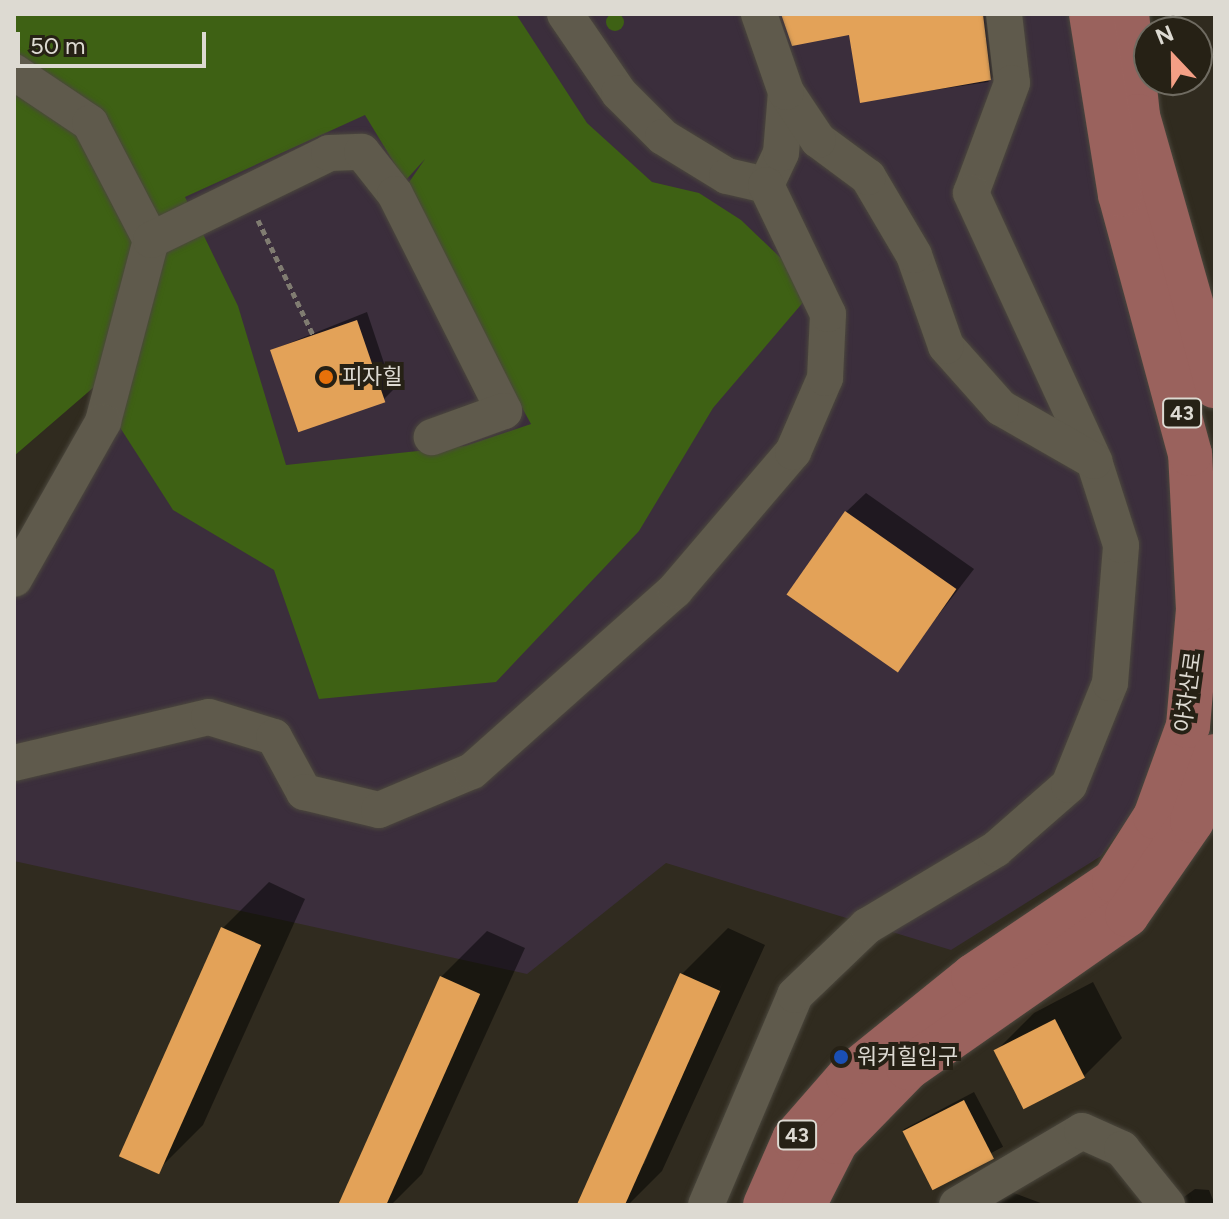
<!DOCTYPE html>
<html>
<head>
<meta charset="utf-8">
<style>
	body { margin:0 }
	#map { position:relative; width:1229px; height:1219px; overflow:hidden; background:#302b1f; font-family:Figtree,"Noto Sans KR",sans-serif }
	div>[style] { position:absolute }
	.commercial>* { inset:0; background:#3b2e3c }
	.green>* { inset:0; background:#3e6114 }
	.round { border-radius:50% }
	.shadow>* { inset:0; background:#0007; transform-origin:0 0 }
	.building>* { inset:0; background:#e3a258; transform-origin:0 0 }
	.path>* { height:5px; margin-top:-2.5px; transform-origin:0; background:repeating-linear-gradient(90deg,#807c71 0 6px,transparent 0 10px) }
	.roads { filter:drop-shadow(0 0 2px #4b473d) drop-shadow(0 0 2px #4b473d) }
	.minor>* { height:36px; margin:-18px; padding:0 18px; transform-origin:18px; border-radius:18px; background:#5f5a4c }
	.major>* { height:44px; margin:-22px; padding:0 22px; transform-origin:22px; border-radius:22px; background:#9a625d }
	.dots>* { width:22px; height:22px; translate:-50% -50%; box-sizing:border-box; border:4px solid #262115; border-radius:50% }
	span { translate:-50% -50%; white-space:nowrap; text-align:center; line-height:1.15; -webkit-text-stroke:8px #262115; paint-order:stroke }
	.shield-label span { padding:2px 6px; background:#262115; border:2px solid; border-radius:6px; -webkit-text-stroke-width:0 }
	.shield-label { font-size:20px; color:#dddad2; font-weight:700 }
	.poi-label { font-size:22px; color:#dddad2 }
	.left { translate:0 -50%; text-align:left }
	.street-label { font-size:22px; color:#dddad2 }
	.frame { position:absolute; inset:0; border:16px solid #dddad2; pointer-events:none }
	.north { position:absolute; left:1133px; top:16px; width:80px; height:80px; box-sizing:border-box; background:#262115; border:2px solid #6f6b61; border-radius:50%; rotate:338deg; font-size:22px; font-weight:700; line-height:32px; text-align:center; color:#dddad2 }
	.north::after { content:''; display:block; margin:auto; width:28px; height:36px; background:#f39f85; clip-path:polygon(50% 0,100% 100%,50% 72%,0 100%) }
	.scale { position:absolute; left:16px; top:32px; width:190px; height:36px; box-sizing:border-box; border:4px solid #dddad2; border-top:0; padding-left:10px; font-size:24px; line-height:28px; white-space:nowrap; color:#dddad2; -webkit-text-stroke:6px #262115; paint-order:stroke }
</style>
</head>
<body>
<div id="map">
	<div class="commercial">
		<i style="clip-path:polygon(14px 14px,1079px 14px,1167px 414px,1181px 612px,1170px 720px,1149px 791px,1101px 856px,951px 950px,666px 863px,527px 974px,14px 861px,14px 579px,99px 429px,151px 240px)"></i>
	</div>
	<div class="green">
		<i class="round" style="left:606px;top:13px;width:18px;height:18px"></i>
		<i style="clip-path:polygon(evenodd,14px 14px,516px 14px,587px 123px,652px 182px,699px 193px,741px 220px,784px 261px,805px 300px,713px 408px,639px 531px,496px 682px,319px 699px,274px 570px,173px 510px,94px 387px,14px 456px,14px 14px,365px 115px,405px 181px,425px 159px,403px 191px,531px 424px,465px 446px,286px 465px,238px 306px,185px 197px,365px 115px)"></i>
	</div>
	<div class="shadow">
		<i style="clip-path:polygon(783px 14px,994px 14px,999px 71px,988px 82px,861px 101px,851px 32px)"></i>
		<i style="clip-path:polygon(367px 312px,393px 390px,383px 400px,272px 350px)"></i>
		<i style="clip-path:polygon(866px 493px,974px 569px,896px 670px,846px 512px)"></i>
		<i style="clip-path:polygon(269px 882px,305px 899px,203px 1125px,157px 1171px,223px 928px)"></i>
		<i style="clip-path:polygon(evenodd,728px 928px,765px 945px,662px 1171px,628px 1205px,591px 1205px,682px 974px,728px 928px,723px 981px,644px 1164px,640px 1164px,723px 981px)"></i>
		<i style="clip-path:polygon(487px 931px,525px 948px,422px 1174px,391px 1205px,343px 1205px,441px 977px)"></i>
		<i style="clip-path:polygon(1093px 982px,1122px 1038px,1084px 1076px,996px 1051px,1034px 1013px)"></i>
		<i style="left:974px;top:1092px;width:62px;height:80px;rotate:62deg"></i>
		<i style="clip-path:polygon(1003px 1189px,1046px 1205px,988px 1205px)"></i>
		<i style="clip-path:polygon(1195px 1189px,1209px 1190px,1215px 1205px,1173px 1205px)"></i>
	</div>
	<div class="building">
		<i style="clip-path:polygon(781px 14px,983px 14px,991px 80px,860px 103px,849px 35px,792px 46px)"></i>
		<i style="left:357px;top:320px;width:87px;height:92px;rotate:71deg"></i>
		<i style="left:845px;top:511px;width:136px;height:102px;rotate:35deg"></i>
		<i style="left:221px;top:927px;width:44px;height:251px;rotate:24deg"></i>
		<i style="left:680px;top:973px;width:44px;height:255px;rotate:24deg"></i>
		<i style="left:440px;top:976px;width:44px;height:252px;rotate:24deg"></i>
		<i style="left:1055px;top:1019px;width:66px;height:69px;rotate:63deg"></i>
		<i style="left:964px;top:1100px;width:66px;height:69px;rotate:63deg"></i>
	</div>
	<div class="path">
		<i style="left:258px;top:220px;width:127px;rotate:64.4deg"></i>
	</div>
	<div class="roads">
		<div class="minor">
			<i style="left:565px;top:14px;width:96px;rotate:55.6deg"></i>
			<i style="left:619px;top:93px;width:62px;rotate:45deg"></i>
			<i style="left:663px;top:137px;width:75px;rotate:31.4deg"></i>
			<i style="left:727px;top:176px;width:40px;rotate:13deg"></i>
			<i style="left:766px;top:185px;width:35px;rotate:-65deg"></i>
			<i style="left:781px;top:153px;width:61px;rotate:-85.3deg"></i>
			<i style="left:1004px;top:14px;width:69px;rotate:83.4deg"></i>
			<i style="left:1012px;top:83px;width:117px;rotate:110.4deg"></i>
			<i style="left:971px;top:193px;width:295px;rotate:65.3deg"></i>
			<i style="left:14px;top:72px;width:92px;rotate:33.9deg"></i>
			<i style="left:90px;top:123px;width:132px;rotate:62.5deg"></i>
			<i style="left:151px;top:240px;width:188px;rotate:104.8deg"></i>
			<i style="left:103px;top:422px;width:180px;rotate:119.5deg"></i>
			<i style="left:151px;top:240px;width:198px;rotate:-26deg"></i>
			<i style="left:329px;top:153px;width:33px;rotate:-2deg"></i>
			<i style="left:362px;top:152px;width:53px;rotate:51.8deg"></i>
			<i style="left:395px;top:194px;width:243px;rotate:63.3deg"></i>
			<i style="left:504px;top:411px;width:77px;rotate:160.1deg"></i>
			<i style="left:14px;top:763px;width:200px;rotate:-13.3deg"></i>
			<i style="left:209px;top:717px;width:68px;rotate:17.1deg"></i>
			<i style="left:274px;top:737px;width:63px;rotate:61.4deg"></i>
			<i style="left:304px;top:792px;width:77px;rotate:13.5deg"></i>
			<i style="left:379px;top:810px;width:101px;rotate:-22.8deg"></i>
			<i style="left:472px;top:771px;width:272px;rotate:-41.7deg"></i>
			<i style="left:675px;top:590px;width:182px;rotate:-49.5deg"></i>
			<i style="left:793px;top:452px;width:81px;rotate:-66.6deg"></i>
			<i style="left:825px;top:378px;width:64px;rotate:-87.3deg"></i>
			<i style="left:828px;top:314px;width:143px;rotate:-115.7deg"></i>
			<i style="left:706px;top:1205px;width:228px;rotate:-67deg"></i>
			<i style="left:795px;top:995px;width:100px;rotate:-43.8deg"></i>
			<i style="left:867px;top:926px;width:150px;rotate:-30.8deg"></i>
			<i style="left:996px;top:849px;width:97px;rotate:-41.2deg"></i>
			<i style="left:1069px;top:785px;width:110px;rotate:-68.1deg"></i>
			<i style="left:1110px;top:683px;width:138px;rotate:-85.4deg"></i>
			<i style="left:1121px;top:545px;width:88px;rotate:-107.8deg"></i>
			<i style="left:1094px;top:461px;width:107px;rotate:-150.3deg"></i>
			<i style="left:1001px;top:408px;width:83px;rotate:-131.6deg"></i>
			<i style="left:946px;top:346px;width:96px;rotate:-109.4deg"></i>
			<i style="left:914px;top:255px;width:91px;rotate:-120.5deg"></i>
			<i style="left:868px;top:177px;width:62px;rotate:-143.5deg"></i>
			<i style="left:818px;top:140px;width:58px;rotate:-123.7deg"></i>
			<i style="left:786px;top:92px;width:83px;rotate:-109.1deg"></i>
			<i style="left:957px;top:1205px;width:145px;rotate:-30.6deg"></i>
			<i style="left:1082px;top:1131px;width:44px;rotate:24.2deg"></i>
			<i style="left:1122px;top:1149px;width:72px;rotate:51.2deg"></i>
		</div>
		<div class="major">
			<i style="left:1127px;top:14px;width:103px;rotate:83.8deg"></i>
			<i style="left:1138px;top:116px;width:281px;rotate:74.1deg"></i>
			<i style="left:765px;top:1205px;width:72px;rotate:-66.3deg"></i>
			<i style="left:794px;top:1139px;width:82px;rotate:-48.9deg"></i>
			<i style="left:848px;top:1077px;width:161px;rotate:-38.9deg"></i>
			<i style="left:973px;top:976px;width:170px;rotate:-34deg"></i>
			<i style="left:1114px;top:881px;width:76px;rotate:-57.4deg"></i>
			<i style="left:1155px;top:817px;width:97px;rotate:-70.1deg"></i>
			<i style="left:1188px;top:726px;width:116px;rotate:-85.1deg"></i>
			<i style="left:1198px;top:610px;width:156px;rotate:-92.9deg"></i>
			<i style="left:1190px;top:454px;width:268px;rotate:-105.1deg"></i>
			<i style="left:1120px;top:195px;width:183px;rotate:-99.1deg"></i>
			<i style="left:804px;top:1205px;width:71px;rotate:-63.1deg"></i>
			<i style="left:836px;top:1142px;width:103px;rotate:-45.8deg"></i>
			<i style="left:908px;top:1068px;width:267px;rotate:-34.9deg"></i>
			<i style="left:1127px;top:915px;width:114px;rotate:-55.3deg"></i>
			<i style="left:1192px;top:821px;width:69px;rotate:-70.5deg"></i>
		</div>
	</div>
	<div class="dots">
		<i style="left:326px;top:377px;background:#e8710a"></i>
		<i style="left:841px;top:1057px;background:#1a4fb4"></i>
	</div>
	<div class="shield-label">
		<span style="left:1182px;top:413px">43</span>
		<span style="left:797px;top:1135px">43</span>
	</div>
	<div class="poi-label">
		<span class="left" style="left:342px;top:377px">피자힐</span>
		<span class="left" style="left:857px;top:1057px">워커힐입구</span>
	</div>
	<div class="street-label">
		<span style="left:1188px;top:692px;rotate:-82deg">아차산로</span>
	</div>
	<div class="frame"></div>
	<div class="north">N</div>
	<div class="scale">50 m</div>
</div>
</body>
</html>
